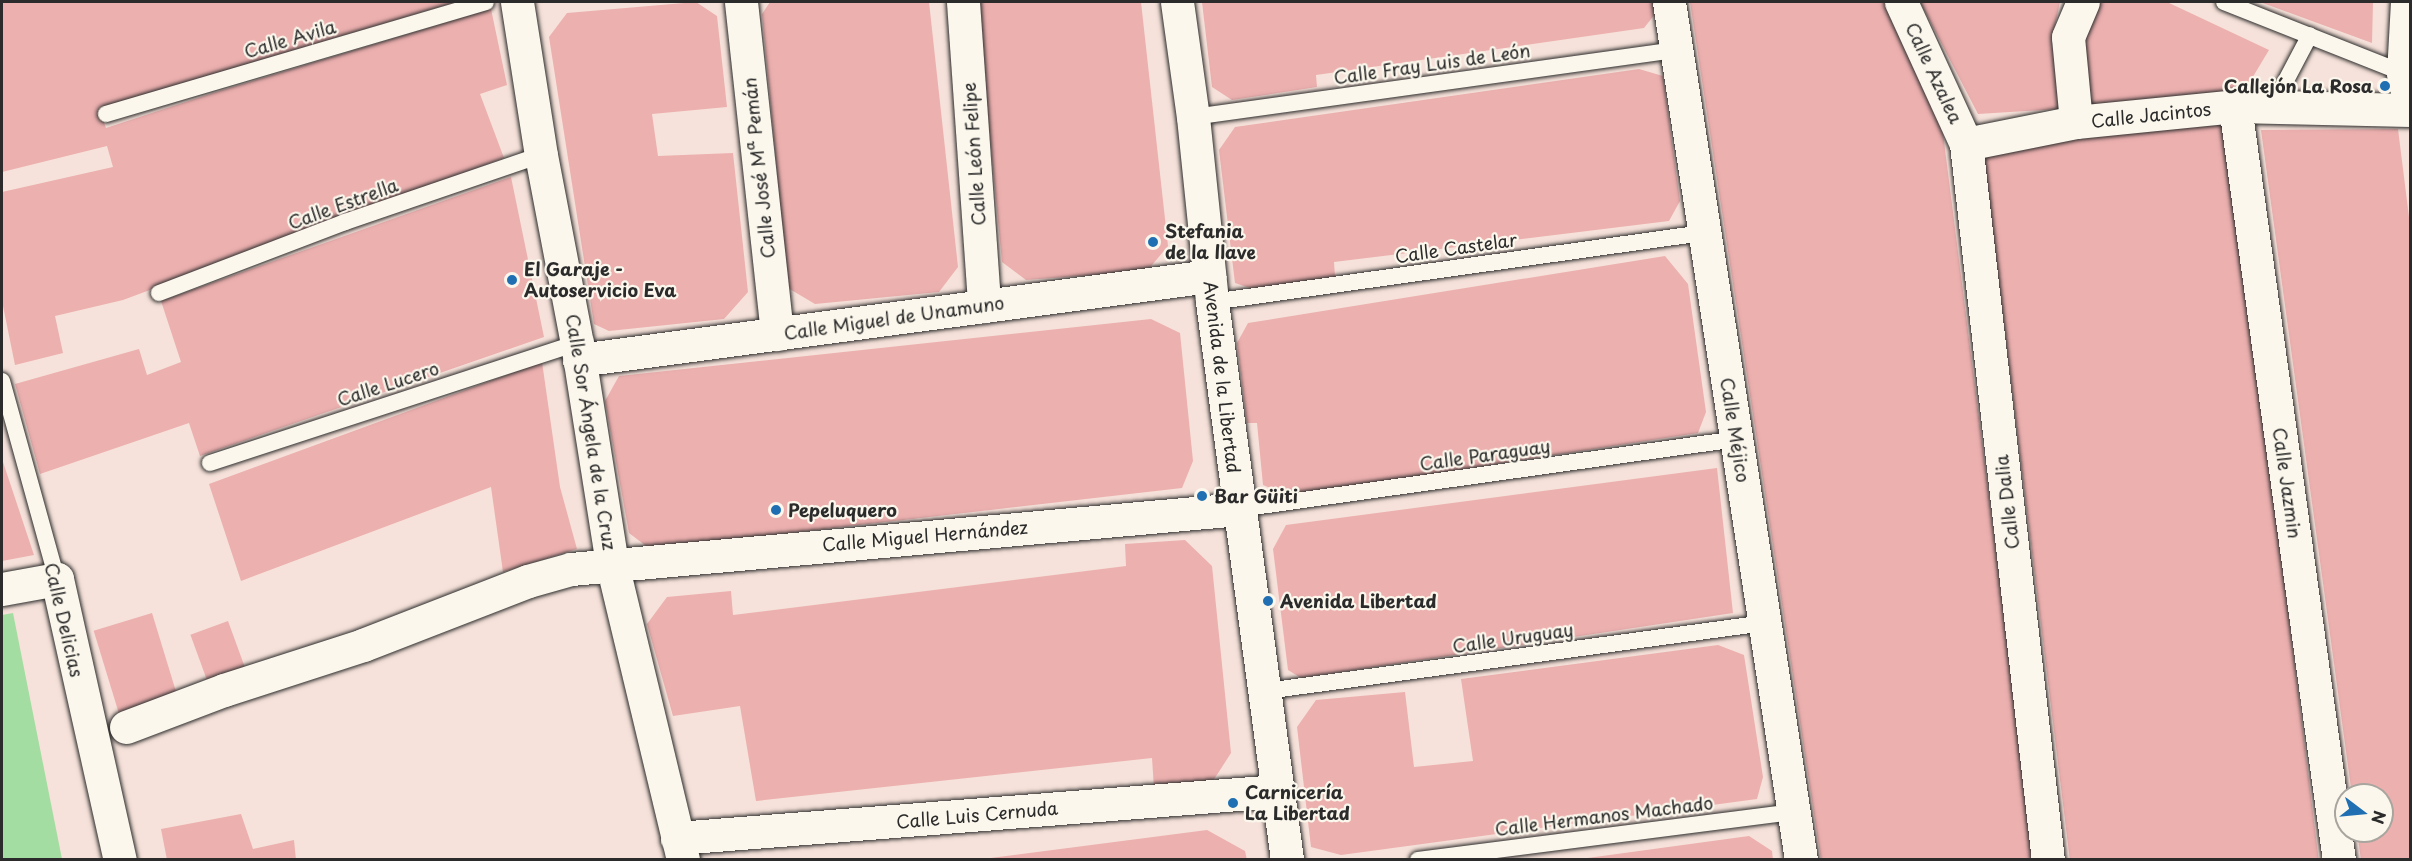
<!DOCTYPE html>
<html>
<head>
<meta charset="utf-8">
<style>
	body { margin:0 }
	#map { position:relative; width:2412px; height:861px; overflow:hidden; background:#f6e2da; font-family:"Playpen Sans",sans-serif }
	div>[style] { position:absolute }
	.green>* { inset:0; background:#a3dda2 }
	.building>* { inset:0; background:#ecb0af; transform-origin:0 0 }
	.roads { filter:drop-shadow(0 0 2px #2b2b2b) drop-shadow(0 0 2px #2b2b2b) }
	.service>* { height:16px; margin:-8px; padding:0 8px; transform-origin:8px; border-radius:8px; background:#fbf7ec }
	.minor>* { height:33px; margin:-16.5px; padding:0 16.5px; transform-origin:16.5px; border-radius:16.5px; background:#fbf7ec }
	.dots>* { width:16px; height:16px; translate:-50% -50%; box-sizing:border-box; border:3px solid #fbf7ec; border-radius:50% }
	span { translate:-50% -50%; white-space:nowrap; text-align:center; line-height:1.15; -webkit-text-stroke:4.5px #fbf7ec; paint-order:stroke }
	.street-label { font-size:18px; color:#2b2b2b }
	.poi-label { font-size:18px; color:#2b2b2b; font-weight:700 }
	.right { translate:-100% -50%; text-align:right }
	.left { translate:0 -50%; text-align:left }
	.frame { position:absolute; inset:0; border:3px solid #2b2b2b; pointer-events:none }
	.north { position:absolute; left:2334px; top:783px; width:60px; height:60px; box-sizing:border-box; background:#fbf7ec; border:2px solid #a8a59f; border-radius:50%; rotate:106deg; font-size:16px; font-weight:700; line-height:24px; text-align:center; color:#2b2b2b }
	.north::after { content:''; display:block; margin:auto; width:21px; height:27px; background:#1f6fb2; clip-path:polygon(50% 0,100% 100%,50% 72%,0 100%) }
</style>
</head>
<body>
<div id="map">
	<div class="green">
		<i style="clip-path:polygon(13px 613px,62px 859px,2px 859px,2px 615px)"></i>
	</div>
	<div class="building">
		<i style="clip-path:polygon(2px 2px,456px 2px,99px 108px,106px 128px,216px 92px,491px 9px,507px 85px,480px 94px,504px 158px,123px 300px,55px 316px,63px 353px,15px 365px,2px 301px,2px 192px,113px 167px,107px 146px,2px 172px)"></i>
		<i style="clip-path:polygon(696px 2px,717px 16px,727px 107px,652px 114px,658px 156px,733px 153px,748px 292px,724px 319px,609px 331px,594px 324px,549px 37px,567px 13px)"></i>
		<i style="clip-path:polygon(770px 2px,929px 2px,958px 267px,939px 292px,815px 304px,788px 288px,762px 14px)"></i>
		<i style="clip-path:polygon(977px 2px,1141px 2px,1168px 246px,1147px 271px,1026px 280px,1002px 262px)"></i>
		<i style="clip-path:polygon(1202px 2px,1658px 2px,1659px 9px,1644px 28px,1316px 75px,1317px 87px,1232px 100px,1212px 87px)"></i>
		<i style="clip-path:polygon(1690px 2px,1885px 2px,1939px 102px,2035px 860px,1821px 860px)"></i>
		<i style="clip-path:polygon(1920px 2px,2060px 2px,2052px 39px,2059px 109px,1978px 114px)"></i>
		<i style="clip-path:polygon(2101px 2px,2167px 2px,2269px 50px,2242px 95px,2092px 108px,2081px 31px)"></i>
		<i style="clip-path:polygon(2260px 2px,2373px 2px,2372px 43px)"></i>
		<i style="clip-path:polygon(1639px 69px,1663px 76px,1680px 201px,1669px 221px,1334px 262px,1335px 277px,1253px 289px,1235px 283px,1219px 150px,1235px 127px)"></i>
		<i style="left:2228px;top:121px;width:745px;height:247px;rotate:83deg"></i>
		<i style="clip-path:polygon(2398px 129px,2410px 225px,2410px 860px,2361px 860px,2357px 831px,2382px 831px,2382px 795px,2352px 795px,2261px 130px)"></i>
		<i style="clip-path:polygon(511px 177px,544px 337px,200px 456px,189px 423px,40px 474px,15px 384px,139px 349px,147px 375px,181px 362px,161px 301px)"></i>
		<i style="clip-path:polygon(1665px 256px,1688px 284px,1706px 412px,1698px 433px,1289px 496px,1263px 485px,1257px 423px,1247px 423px,1237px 343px,1248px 323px)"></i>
		<i style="clip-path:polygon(1151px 319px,1180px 333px,1193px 461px,1182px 488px,650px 549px,629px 533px,605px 401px,619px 376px)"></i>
		<i style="clip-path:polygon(542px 362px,560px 487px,577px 549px,503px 572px,491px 487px,241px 581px,209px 484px)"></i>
		<i style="clip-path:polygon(2px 459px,34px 555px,2px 561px)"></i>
		<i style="clip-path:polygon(1717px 468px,1733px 613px,1301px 678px,1288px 670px,1273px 549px,1286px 525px)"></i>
		<i style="clip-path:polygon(1185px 540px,1212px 566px,1231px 753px,1213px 781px,1154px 788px,1152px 758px,756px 801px,740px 706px,673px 716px,647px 624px,667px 597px,731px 591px,733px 615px,1126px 566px,1125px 544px)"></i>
		<i style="left:152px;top:613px;width:88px;height:61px;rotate:73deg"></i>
		<i style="left:228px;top:621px;width:52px;height:40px;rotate:70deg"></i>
		<i style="clip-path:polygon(1718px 645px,1744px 655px,1763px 777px,1757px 799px,1341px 855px,1311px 847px,1297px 727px,1316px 700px,1405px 692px,1414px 767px,1473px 761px,1461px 679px)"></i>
		<i style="clip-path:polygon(241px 814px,253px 849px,294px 840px,296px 860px,167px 860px,161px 829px)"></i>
		<i style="clip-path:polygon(1207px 830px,1245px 851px,1247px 860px,975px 860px)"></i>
		<i style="clip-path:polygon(1749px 836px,1772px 851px,1773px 860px,1573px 860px)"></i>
	</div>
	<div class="roads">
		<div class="service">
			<i style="left:2224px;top:2px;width:193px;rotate:21.6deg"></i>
			<i style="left:2272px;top:107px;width:81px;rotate:-62.2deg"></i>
			<i style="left:106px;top:114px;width:396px;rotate:-16.4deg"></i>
			<i style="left:1193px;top:117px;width:489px;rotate:-7.9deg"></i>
			<i style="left:159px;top:293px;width:199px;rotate:-20.9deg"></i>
			<i style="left:345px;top:222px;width:207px;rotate:-18.9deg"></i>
			<i style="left:1212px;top:302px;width:498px;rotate:-8deg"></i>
			<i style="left:2px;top:381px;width:205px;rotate:74.5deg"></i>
			<i style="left:210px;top:463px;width:386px;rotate:-18.1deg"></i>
			<i style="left:1239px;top:509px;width:503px;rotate:-8deg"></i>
			<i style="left:1266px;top:691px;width:504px;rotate:-7.76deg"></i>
			<i style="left:1418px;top:860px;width:379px;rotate:-7.3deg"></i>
		</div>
		<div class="minor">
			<i style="left:517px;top:2px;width:155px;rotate:81.1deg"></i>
			<i style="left:541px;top:155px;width:191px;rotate:79.2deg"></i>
			<i style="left:577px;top:343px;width:224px;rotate:81deg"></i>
			<i style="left:612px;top:564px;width:304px;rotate:76.5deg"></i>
			<i style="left:741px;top:2px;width:334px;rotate:83.8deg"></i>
			<i style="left:963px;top:2px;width:305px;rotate:86deg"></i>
			<i style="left:1177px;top:2px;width:116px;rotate:82.1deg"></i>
			<i style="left:1193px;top:117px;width:186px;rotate:84.1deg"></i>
			<i style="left:1212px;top:302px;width:563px;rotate:82.34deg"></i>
			<i style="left:1669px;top:2px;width:868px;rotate:81.25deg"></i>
			<i style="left:1901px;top:2px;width:156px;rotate:65.4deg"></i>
			<i style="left:1966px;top:144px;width:721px;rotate:83.47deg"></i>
			<i style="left:2407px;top:2px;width:71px;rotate:93.2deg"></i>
			<i style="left:2403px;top:73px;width:35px;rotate:78deg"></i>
			<i style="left:2235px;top:106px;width:761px;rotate:82.15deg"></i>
			<i style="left:2076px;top:122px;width:85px;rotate:-95.4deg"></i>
			<i style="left:2068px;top:37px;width:38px;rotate:-67deg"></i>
			<i style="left:1966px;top:144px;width:112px;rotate:-11.3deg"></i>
			<i style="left:2076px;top:122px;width:160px;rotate:-5.7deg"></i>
			<i style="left:2235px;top:106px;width:175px;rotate:1.3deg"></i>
			<i style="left:579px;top:360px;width:636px;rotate:-7.59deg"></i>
			<i style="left:2px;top:589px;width:56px;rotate:-10.3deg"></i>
			<i style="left:57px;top:579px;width:288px;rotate:77.4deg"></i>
			<i style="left:126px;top:727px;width:105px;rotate:-20.7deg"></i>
			<i style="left:224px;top:690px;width:146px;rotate:-17.9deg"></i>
			<i style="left:363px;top:645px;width:177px;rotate:-21.2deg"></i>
			<i style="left:528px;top:581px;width:45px;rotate:-15.6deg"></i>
			<i style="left:571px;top:569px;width:671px;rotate:-5.13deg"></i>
			<i style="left:677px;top:838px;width:602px;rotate:-4.48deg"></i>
		</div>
	</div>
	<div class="dots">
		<i style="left:2385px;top:86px;background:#1f6fb2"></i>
		<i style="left:1153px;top:242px;background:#1f6fb2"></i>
		<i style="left:512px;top:280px;background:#1f6fb2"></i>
		<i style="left:1202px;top:496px;background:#1f6fb2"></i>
		<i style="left:776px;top:510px;background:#1f6fb2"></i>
		<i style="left:1268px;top:601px;background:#1f6fb2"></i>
		<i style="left:1233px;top:803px;background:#1f6fb2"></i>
	</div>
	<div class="street-label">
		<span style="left:290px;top:39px;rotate:-16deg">Calle Avila</span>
		<span style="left:1432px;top:64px;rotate:-8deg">Calle Fray Luis de León</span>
		<span style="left:1934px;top:73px;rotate:65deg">Calle Azalea</span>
		<span style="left:2151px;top:115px;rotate:-6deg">Calle Jacintos</span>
		<span style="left:974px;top:154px;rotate:-94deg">Calle León Felipe</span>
		<span style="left:759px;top:168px;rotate:-96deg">Calle José Mª Pemán</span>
		<span style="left:343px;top:204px;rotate:-20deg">Calle Estrella</span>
		<span style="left:1456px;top:248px;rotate:-8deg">Calle Castelar</span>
		<span style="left:894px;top:318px;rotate:-8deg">Calle Miguel de Unamuno</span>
		<span style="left:1222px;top:377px;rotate:83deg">Avenida de la Libertad</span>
		<span style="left:388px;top:384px;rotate:-18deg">Calle Lucero</span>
		<span style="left:1735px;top:430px;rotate:81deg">Calle Méjico</span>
		<span style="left:591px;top:432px;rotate:81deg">Calle Sor Ángela de la Cruz</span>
		<span style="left:1485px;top:455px;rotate:-8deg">Calle Paraguay</span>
		<span style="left:2287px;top:483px;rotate:82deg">Calle Jazmin</span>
		<span style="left:2007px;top:502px;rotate:-97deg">Calle Dalia</span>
		<span style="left:925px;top:536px;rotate:-5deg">Calle Miguel Hernández</span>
		<span style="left:64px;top:620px;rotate:77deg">Calle Delicias</span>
		<span style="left:1513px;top:638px;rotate:-8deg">Calle Uruguay</span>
		<span style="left:977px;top:815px;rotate:-5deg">Calle Luis Cernuda</span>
		<span style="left:1604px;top:816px;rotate:-7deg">Calle Hermanos Machado</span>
	</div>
	<div class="poi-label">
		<span class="right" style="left:2373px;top:86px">Callejón La Rosa</span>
		<span class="left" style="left:1165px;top:242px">Stefania<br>de la llave</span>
		<span class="left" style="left:524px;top:280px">El Garaje -<br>Autoservicio Eva</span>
		<span class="left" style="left:1214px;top:496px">Bar Güiti</span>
		<span class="left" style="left:788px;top:510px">Pepeluquero</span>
		<span class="left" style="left:1280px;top:601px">Avenida Libertad</span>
		<span class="left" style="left:1245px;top:803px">Carnicería<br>La Libertad</span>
	</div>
	<div class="frame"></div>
	<div class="north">N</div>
</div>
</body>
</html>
